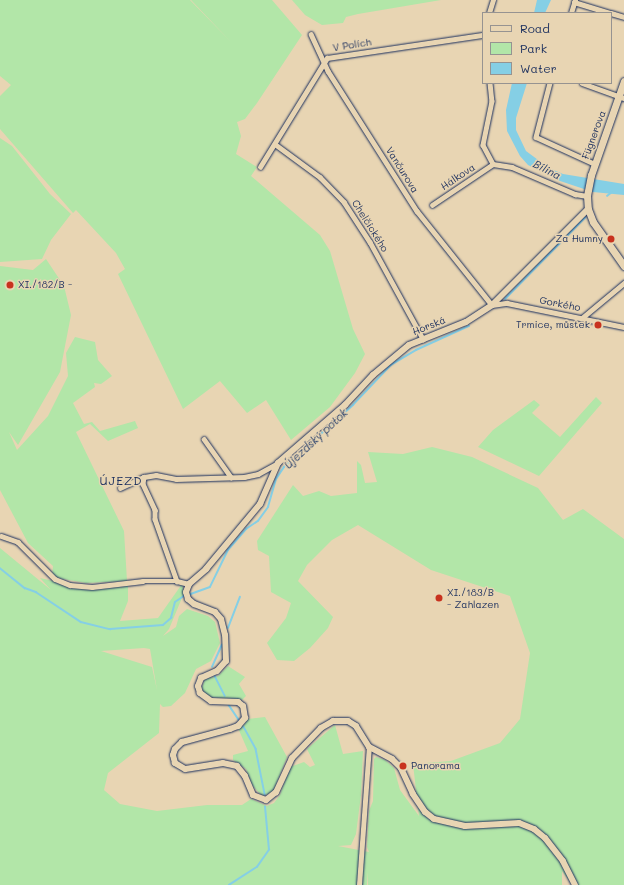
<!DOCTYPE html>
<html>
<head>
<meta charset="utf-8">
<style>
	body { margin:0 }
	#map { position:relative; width:624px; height:885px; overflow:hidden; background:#e8d5b3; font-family:Mali,sans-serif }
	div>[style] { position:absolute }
	.green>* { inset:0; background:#b2e6a8 }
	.water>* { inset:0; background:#85cfe5 }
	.stream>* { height:1.5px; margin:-0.75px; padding:0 0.75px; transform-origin:0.75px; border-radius:0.75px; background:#85cfe5 }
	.roads { filter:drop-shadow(0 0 1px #1b2f5e) drop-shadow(0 0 1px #1b2f5e) }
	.minor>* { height:4.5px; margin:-2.25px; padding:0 2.25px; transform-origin:2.25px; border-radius:2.25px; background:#e8d5b3 }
	.tertiary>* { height:6px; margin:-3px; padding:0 3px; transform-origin:3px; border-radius:3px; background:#e8d5b3 }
	.secondary>* { height:7px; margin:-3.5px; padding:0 3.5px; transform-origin:3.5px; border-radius:3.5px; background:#e8d5b3 }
	.dots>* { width:11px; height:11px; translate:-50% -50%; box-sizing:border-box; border:2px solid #e8d5b3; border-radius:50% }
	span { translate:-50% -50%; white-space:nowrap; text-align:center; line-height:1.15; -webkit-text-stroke:3px #e8d5b3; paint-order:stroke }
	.street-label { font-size:10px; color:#1b2f5e }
	.poi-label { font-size:10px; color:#1b2f5e }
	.right { translate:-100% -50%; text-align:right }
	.left { translate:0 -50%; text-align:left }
	.water-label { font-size:11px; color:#263f6c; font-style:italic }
	.quarter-label { font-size:12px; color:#1b2f5e; letter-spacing:1px }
	.legend { position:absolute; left:482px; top:12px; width:130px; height:72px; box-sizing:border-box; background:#e8d5b3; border:1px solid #969391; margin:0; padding:5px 7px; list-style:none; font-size:12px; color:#1b2f5e }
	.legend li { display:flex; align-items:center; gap:8px; height:20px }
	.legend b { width:20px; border:1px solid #969391 }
</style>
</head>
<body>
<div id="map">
	<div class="green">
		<i style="clip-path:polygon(0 0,190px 0,232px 43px,191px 0,272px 0,302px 35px,257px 103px,245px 119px,237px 122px,241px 136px,236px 154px,257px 167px,251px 176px,320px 235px,330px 251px,353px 329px,365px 354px,355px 373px,330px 407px,291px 440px,266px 400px,247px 413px,220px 381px,183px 409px,118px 274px,125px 269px,116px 253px,76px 210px,73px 213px,0 129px,0 96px,11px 85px,0 76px)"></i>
		<i style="clip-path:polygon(292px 0,441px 0,358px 14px,346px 17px,343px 23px,322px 25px,305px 15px)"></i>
		<i style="clip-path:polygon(0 138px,12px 146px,50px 194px,71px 214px,51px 240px,42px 259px,0 262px)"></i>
		<i style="clip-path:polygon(46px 259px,64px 286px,71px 315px,60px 372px,18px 445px,9px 432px,17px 450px,48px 416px,68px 376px,66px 353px,75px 337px,95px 342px,98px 360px,112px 376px,101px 384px,94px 383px,95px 387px,73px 403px,84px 424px,92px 422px,100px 431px,135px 421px,138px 428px,108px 441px,90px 424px,76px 432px,124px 531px,127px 581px,86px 583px,52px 577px,53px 566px,28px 543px,0 490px,0 266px,33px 270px)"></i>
		<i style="clip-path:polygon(596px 397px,602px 403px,539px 476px,478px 447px,493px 430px,534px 400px,540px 405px,532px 413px,560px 437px)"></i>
		<i style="clip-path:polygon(evenodd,432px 447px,472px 457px,538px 488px,563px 520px,583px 509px,624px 539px,624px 885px,572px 885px,562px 871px,562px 885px,368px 885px,368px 872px,367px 885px,0 885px,0 548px,51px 590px,40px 578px,90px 589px,128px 585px,128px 601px,120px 621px,158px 618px,182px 584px,184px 593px,169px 629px,163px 636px,176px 627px,179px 616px,187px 609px,208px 616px,215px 622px,220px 643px,211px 661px,196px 669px,185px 693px,171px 706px,163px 707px,160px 704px,159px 733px,108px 773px,104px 790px,120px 804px,157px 811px,207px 805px,242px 805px,251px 799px,267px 806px,274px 803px,280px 795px,290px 767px,304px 762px,310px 767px,315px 765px,307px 749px,335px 725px,343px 754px,363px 751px,361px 795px,356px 834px,351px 845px,338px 846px,369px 852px,367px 847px,369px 811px,373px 801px,374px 759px,376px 757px,385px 760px,394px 768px,400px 790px,419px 816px,413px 764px,451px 761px,500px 743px,520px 719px,530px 653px,510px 596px,431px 570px,358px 525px,332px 540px,307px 565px,298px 581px,333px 617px,328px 628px,310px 648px,294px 661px,277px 660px,267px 643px,286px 618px,291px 603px,271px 592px,269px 556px,258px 550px,257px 541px,293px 485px,303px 496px,319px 491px,331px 496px,357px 493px,357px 461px,361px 465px,365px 483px,377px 482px,368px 452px,403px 454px,432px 447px,144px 648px,150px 649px,157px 690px,152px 667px,101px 651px,144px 648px)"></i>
		<i style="clip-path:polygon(228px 666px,245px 677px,239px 684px,246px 696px,242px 700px,209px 697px,204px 693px,202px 688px,205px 679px,218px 676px)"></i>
		<i style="clip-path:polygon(265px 717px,287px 757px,273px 792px,262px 796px,252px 785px,246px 769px,233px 760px,233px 755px,248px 751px,238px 728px,244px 725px,248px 719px)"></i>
	</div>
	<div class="water">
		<i style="clip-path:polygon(537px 0,551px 0,545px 13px,534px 13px)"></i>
		<i style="clip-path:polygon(512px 83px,527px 83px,516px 118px,516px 130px,526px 151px,549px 168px,563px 174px,624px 184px,624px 195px,593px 192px,560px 181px,528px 165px,520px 156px,507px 131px,506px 110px)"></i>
	</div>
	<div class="stream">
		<i style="left:607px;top:196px;width:6px;rotate:-39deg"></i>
		<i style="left:505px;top:299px;width:114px;rotate:-45.4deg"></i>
		<i style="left:0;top:568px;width:32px;rotate:39deg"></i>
		<i style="left:25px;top:588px;width:12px;rotate:20deg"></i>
		<i style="left:36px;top:592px;width:54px;rotate:33.7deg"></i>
		<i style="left:81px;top:622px;width:30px;rotate:14deg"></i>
		<i style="left:110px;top:629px;width:53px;rotate:-4.3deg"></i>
		<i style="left:163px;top:625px;width:11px;rotate:-41deg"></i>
		<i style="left:171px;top:618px;width:16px;rotate:-76deg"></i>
		<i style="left:175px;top:602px;width:11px;rotate:-34deg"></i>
		<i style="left:188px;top:595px;width:23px;rotate:-20deg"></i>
		<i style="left:210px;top:587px;width:41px;rotate:-64.1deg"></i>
		<i style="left:228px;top:550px;width:28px;rotate:-49deg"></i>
		<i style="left:246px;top:529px;width:14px;rotate:-34deg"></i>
		<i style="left:258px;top:521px;width:17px;rotate:-54deg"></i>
		<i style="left:268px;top:507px;width:29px;rotate:-74deg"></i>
		<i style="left:276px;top:479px;width:14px;rotate:-56deg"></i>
		<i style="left:284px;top:467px;width:93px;rotate:-41.9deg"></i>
		<i style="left:353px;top:405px;width:55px;rotate:-46.5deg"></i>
		<i style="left:391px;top:365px;width:29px;rotate:-31deg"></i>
		<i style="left:416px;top:350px;width:58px;rotate:-24.4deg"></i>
		<i style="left:228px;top:628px;width:33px;rotate:-69deg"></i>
		<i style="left:212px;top:667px;width:24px;rotate:-66deg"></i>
		<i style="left:215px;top:676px;width:22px;rotate:63deg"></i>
		<i style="left:229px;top:705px;width:18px;rotate:56deg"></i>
		<i style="left:244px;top:727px;width:25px;rotate:61deg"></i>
		<i style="left:256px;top:749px;width:46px;rotate:78.7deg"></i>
		<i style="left:229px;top:885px;width:33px;rotate:-33deg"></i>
		<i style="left:257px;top:867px;width:21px;rotate:-55deg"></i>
		<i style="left:269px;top:850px;width:43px;rotate:-95.3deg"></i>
	</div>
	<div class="roads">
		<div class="minor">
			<i style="left:574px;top:2px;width:38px;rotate:17deg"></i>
			<i style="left:489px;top:13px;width:14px;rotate:-73deg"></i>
			<i style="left:571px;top:13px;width:14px;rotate:-73deg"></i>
			<i style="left:611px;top:13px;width:14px;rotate:17deg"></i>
			<i style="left:311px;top:34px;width:41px;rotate:65.3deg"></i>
			<i style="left:328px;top:71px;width:166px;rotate:57.6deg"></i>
			<i style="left:417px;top:211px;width:120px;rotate:51.4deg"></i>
			<i style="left:492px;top:305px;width:15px;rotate:-8deg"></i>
			<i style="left:507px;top:303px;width:119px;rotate:11.6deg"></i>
			<i style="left:490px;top:83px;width:18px;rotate:84deg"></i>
			<i style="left:492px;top:101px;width:45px;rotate:101.6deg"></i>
			<i style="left:483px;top:145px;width:21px;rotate:62deg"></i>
			<i style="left:493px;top:164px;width:19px;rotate:9deg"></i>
			<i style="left:512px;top:167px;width:69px;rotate:23.2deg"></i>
			<i style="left:575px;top:194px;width:12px;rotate:9deg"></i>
			<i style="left:550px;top:83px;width:56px;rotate:104.5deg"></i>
			<i style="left:536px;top:137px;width:65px;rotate:24.6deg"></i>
			<i style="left:582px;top:83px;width:45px;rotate:19.7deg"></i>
			<i style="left:275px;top:144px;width:56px;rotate:36.3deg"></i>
			<i style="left:320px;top:177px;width:35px;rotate:46deg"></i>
			<i style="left:344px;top:202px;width:48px;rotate:57deg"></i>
			<i style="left:370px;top:242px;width:111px;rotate:61.3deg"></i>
			<i style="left:260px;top:167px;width:128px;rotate:-58.4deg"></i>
			<i style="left:327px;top:58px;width:158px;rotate:-8.4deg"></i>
			<i style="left:432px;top:205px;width:73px;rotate:-33.9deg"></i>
			<i style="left:582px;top:318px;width:55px;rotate:-39.8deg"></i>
			<i style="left:204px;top:439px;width:47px;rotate:54.6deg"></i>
			<i style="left:144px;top:477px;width:7px;rotate:98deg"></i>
			<i style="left:143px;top:484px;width:29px;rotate:65deg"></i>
			<i style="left:155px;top:510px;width:9px;rotate:90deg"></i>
			<i style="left:155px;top:519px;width:66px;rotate:70.5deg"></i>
			<i style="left:120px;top:488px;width:26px;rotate:-25deg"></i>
			<i style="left:144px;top:477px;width:12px;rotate:-9deg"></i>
			<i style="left:156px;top:475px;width:20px;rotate:11deg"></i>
			<i style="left:176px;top:479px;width:68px;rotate:-1.7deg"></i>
			<i style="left:244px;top:477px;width:14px;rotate:-12deg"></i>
			<i style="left:258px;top:474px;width:23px;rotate:-29deg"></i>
			<i style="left:1px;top:536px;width:18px;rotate:19deg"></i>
			<i style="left:18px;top:542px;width:52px;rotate:45deg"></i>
			<i style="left:55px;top:579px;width:16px;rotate:22deg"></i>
			<i style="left:70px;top:585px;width:22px;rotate:5deg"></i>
			<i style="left:92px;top:587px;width:51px;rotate:-6.7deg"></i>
			<i style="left:143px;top:581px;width:34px"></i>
			<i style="left:177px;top:581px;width:12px;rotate:14deg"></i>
			<i style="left:359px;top:885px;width:138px;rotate:-85.9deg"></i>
		</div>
		<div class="tertiary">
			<i style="left:575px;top:885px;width:27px;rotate:-117deg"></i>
			<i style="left:563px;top:861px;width:29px;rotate:-128deg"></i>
			<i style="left:545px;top:838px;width:14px;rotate:-141deg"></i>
			<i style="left:534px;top:829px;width:16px;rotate:-158deg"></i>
			<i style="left:519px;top:823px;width:54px;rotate:176.8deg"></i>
			<i style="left:465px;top:826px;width:32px;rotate:-167deg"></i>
			<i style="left:434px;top:819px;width:11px;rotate:-142deg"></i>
			<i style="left:425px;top:812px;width:22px;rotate:-124deg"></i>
			<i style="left:413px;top:794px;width:29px;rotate:-115deg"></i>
			<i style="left:401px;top:768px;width:13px;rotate:-135deg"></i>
			<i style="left:392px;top:759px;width:26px;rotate:-152deg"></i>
			<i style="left:369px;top:747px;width:25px;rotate:-122deg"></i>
			<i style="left:356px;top:726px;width:9px;rotate:-148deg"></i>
			<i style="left:348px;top:721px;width:15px;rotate:180deg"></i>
			<i style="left:333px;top:721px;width:14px;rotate:150deg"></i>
			<i style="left:321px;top:728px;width:42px;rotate:134deg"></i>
			<i style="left:292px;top:758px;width:38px;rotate:115deg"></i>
			<i style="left:276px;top:792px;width:13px;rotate:141deg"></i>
			<i style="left:266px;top:800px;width:14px;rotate:-159deg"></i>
			<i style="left:253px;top:795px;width:21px;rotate:-113deg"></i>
			<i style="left:245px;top:776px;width:13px;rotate:-129deg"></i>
			<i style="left:237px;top:766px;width:14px;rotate:-168deg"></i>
			<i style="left:223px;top:763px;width:38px;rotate:171deg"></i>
			<i style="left:185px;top:769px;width:12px;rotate:-149deg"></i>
			<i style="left:175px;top:763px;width:8px;rotate:-104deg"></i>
			<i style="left:173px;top:755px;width:6px;rotate:-72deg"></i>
			<i style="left:175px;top:749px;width:10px;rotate:-45deg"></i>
			<i style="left:182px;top:742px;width:50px;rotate:-15.2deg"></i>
			<i style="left:230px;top:729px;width:9px;rotate:-21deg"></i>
			<i style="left:238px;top:726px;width:11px;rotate:-49deg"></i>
			<i style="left:245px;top:718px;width:12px;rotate:-99deg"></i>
			<i style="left:243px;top:706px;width:6px;rotate:-141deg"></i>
			<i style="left:238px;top:702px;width:27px;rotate:-178deg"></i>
			<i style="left:211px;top:701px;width:14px;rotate:-144deg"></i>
			<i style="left:200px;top:693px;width:7px;rotate:-106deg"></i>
			<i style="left:198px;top:686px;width:9px;rotate:-69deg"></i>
			<i style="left:201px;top:678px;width:17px;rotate:-24deg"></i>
			<i style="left:217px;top:671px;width:13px;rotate:-48deg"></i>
			<i style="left:226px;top:661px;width:26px;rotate:-92deg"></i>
			<i style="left:225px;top:635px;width:16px;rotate:-104deg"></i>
			<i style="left:221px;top:619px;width:9px;rotate:-131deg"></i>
			<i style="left:215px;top:612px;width:22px;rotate:-159deg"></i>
			<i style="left:194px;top:604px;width:8px;rotate:-140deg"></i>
			<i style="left:188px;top:599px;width:7px;rotate:-106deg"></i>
			<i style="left:186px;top:592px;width:9px;rotate:-69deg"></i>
			<i style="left:189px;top:584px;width:23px;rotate:-41deg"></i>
			<i style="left:206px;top:569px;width:85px;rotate:-50.3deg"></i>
			<i style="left:260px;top:504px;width:45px;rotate:-66.3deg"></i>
			<i style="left:278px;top:463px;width:89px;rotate:-40.9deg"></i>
			<i style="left:345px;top:405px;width:41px;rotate:-47deg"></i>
			<i style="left:373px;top:375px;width:47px;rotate:-39.8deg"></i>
			<i style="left:409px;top:345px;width:61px;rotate:-22deg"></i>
			<i style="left:466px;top:322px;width:31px;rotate:-33deg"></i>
			<i style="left:492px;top:305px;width:136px;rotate:-45deg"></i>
		</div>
		<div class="secondary">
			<i style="left:624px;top:81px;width:100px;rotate:109.3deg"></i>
			<i style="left:591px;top:175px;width:21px;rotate:101deg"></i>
			<i style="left:587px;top:196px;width:13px;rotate:86deg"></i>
			<i style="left:588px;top:209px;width:14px;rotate:69deg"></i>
			<i style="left:593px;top:222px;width:54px;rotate:54.8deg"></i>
		</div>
	</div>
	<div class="dots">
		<i style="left:611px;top:239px;background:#c8321e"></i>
		<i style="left:10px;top:285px;background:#c8321e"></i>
		<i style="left:598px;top:325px;background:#c8321e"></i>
		<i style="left:439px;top:598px;background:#c8321e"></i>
		<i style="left:403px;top:766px;background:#c8321e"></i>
	</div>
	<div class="street-label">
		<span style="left:352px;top:45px;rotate:-9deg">V Polích</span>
		<span style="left:594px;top:135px;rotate:-70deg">Fügnerova</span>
		<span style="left:402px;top:170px;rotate:58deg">Vančurova</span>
		<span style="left:458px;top:177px;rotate:-34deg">Hálkova</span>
		<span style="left:370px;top:226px;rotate:58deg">Chelčického</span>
		<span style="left:560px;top:304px;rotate:11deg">Gorkého</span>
		<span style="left:429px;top:326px;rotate:-22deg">Horská</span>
	</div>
	<div class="poi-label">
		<span class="right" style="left:603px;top:239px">Za Humny</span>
		<span class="left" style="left:18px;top:285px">XI./182/B -</span>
		<span class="right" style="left:590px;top:325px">Trmice, můstek</span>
		<span class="left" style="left:447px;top:598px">XI./183/B<br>- Zahlazen</span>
		<span class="left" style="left:411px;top:766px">Panorama</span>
	</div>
	<div class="water-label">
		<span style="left:547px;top:170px;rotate:27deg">Bílina</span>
		<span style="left:316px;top:439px;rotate:-43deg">Újezdský potok</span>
	</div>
	<div class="quarter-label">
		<span style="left:121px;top:481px">ÚJEZD</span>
	</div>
	<ul class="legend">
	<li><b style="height:5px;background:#e8d5b3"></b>Road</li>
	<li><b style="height:11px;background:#b2e6a8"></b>Park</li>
	<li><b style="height:11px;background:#85cfe5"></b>Water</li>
	</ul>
</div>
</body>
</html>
